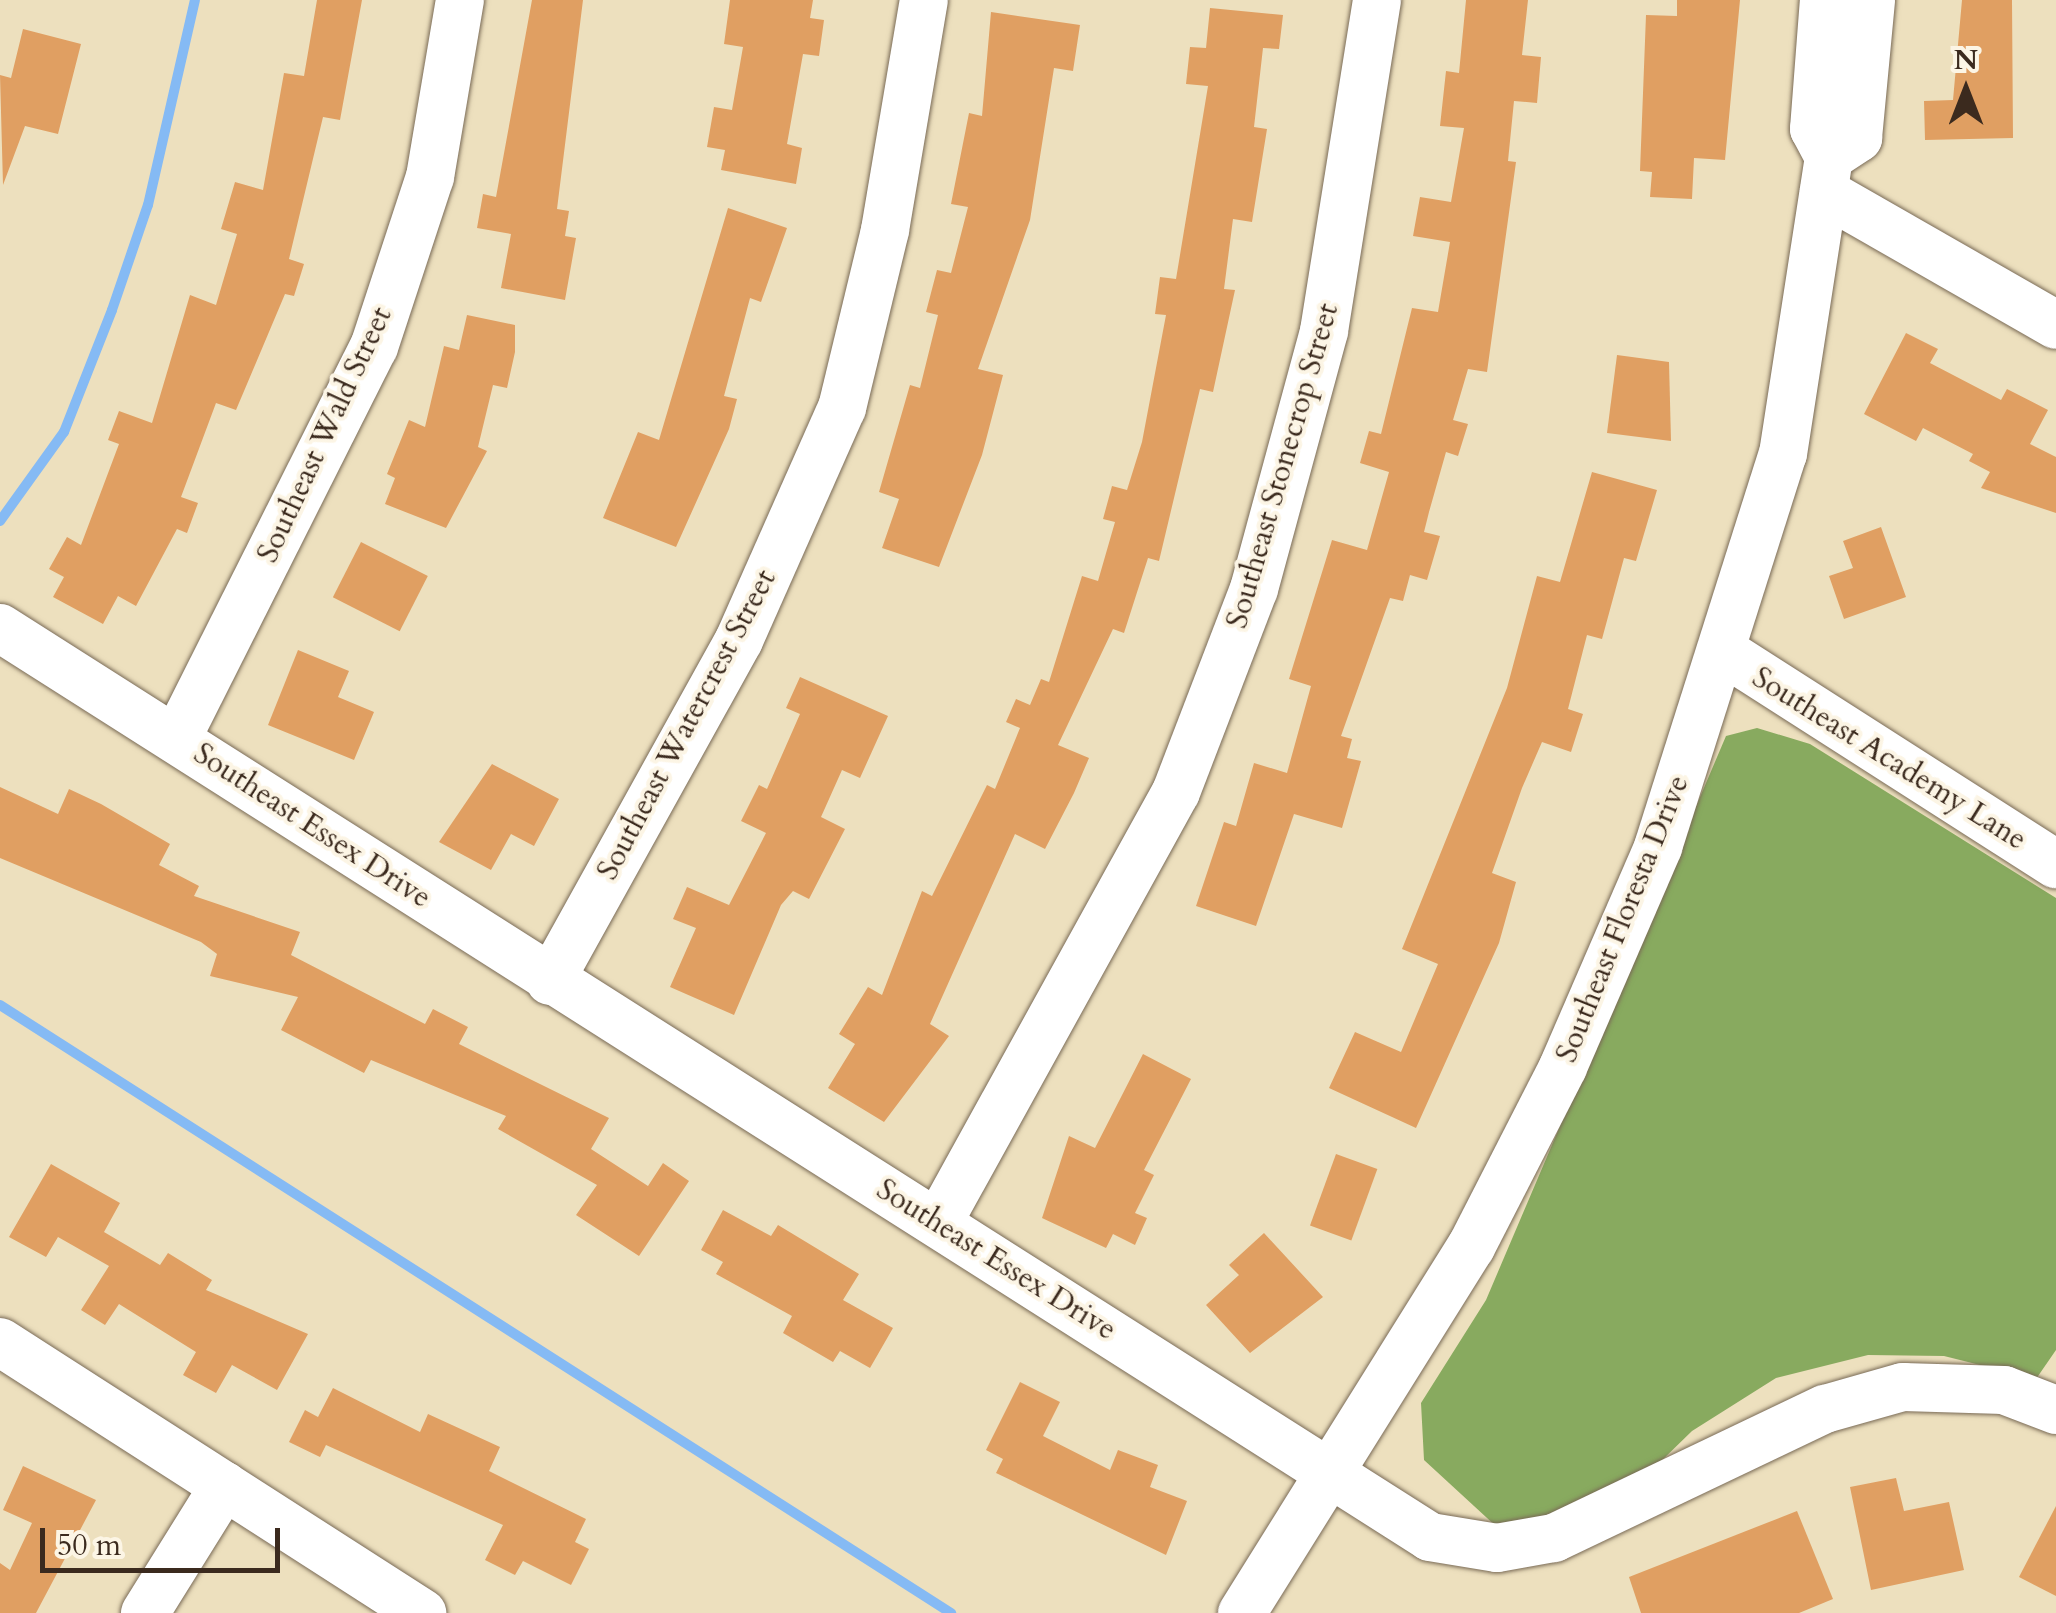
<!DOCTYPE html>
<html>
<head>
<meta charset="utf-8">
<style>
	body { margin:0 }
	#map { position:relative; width:2056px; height:1613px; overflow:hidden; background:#ede0be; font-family:Cardo,serif }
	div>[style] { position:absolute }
	.forest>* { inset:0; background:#88aa5f }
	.stream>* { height:10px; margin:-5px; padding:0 5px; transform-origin:5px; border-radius:5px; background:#85baf4 }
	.building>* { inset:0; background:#e09f62; transform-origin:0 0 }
	.roads { filter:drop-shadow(0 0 2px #796a56) drop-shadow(0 0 2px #796a56) }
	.minor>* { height:48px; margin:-24px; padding:0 24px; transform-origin:24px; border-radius:24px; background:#fff }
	span { translate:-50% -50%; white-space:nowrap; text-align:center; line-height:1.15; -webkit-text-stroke:8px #fcf5e5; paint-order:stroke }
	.street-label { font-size:30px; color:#3b2a1e }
	.north { position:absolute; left:1916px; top:40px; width:100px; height:100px; -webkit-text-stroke:8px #fcf5e5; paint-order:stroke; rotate:0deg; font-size:28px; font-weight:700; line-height:40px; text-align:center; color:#3b2a1e }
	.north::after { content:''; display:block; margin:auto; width:35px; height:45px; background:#3b2a1e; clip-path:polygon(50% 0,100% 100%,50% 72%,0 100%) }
	.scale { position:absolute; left:40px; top:1528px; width:240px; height:45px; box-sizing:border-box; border:5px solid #3b2a1e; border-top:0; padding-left:12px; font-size:30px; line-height:35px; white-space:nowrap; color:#3b2a1e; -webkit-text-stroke:8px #fcf5e5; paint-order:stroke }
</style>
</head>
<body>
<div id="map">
	<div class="forest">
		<i style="clip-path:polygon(1757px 728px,1810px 744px,2056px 898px,2056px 1350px,2036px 1379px,1944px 1356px,1868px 1355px,1776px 1378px,1692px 1431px,1653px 1469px,1549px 1520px,1499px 1529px,1424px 1460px,1421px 1403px,1486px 1300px,1726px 736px)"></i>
	</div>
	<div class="stream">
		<i style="left:0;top:521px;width:110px;rotate:-54.3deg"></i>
		<i style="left:64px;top:432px;width:131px;rotate:-68.5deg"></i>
		<i style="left:112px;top:310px;width:111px;rotate:-71.1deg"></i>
		<i style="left:148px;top:205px;width:210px;rotate:-77.1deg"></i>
		<i style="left:0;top:1005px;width:1129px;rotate:32.59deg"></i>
	</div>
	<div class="building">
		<i style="clip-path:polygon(317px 0,362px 0,340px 120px,323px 117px,289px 259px,304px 264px,294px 296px,285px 294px,236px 410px,216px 403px,181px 497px,198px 503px,187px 533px,177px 529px,136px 606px,118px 596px,103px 624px,53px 597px,64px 577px,49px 569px,67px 537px,81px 545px,119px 444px,108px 440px,119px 411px,152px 423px,190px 295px,216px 305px,237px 234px,221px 229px,235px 182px,263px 190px,284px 73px,304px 76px)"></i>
		<i style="clip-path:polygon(532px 0,583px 0,557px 209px,569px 211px,565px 236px,576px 238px,565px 300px,501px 288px,511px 234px,477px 228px,483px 194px,496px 197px)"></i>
		<i style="clip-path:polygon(730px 0,813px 0,810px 18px,824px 20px,819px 56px,803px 54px,787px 144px,802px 148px,796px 184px,721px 170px,725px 150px,707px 147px,714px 107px,732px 110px,743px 47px,724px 44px)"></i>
		<i style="clip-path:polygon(1466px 0,1528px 0,1522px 55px,1541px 57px,1537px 103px,1514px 101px,1508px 161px,1516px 162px,1487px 372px,1468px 369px,1453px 420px,1468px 424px,1458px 456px,1446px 452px,1429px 512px,1424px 532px,1440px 536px,1427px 580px,1410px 575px,1403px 601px,1390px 598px,1341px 736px,1352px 739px,1347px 758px,1361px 761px,1342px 828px,1294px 814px,1256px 926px,1196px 906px,1224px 822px,1236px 826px,1254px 763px,1287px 773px,1311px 686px,1289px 679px,1332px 540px,1367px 550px,1389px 472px,1360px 463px,1369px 431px,1381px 434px,1412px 308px,1438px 312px,1450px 242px,1413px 236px,1420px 197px,1451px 202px,1464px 128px,1440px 126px,1446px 71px,1459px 73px)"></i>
		<i style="clip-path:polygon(1677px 0,1740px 0,1725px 160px,1694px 158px,1692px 199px,1650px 197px,1652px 172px,1640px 171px,1646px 15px,1677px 16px)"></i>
		<i style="clip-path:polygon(1962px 0,2012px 0,2013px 138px,1925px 140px,1924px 101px,1953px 100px)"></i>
		<i style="clip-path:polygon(1210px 8px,1283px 15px,1279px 49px,1263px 48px,1254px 127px,1267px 129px,1252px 222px,1233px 219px,1224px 289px,1235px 290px,1213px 392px,1200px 389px,1159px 561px,1148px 558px,1124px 633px,1113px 629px,1058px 745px,1089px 758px,1074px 793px,1045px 849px,1015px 834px,930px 1024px,949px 1036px,884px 1122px,828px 1088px,855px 1044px,839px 1034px,868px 987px,882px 995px,922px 891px,932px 896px,987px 785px,995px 789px,1020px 728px,1006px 722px,1016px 699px,1030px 705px,1041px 679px,1049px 682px,1082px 576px,1098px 581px,1115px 522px,1103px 519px,1112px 486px,1127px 490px,1142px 442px,1166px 315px,1155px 314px,1160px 277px,1176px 279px,1208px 86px,1186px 84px,1190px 47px,1206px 48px)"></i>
		<i style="clip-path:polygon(991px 12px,1080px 25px,1073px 71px,1054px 68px,1030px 220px,978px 369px,1003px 375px,982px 455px,939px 567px,882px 548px,899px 499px,879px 492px,910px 385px,920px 388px,938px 315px,926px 312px,937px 270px,951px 273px,968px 207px,951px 204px,969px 113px,982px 116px)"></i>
		<i style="clip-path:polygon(23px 29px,81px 44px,58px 134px,25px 126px,3px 185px,0 75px,11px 78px)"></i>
		<i style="clip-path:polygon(728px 208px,787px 228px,761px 302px,750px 298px,724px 396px,737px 399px,729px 429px,676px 547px,603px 518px,638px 432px,659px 440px)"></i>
		<i style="clip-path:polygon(467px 315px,515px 325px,515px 352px,507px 388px,493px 385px,478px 447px,487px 451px,446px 528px,385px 504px,395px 478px,387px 474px,409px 420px,425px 427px,444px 346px,459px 350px)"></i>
		<i style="clip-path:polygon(1906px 333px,1938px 349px,1930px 363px,2001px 400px,2007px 389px,2048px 410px,2030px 444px,2056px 457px,2056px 513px,1981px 488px,1990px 472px,1969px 461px,1973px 454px,1923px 428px,1916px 441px,1864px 414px)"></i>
		<i style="clip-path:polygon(1617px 355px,1669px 362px,1671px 441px,1607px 433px)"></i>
		<i style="clip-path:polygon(1592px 472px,1657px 490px,1636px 561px,1624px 558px,1602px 639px,1587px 635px,1568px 709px,1583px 714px,1571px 752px,1542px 742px,1522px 788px,1492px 873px,1516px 882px,1499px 943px,1416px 1128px,1329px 1088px,1355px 1032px,1401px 1052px,1438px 964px,1402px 949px,1507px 688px,1537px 576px,1560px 582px)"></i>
		<i style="clip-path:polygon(1881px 527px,1906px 597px,1844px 619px,1829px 576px,1853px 568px,1843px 541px)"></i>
		<i style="left:361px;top:542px;width:75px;height:62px;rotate:27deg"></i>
		<i style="clip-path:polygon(298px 650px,349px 671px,338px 697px,374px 712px,354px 760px,268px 725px)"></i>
		<i style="clip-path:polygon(800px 677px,888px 716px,860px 778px,842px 770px,821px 817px,845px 829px,809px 899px,793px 891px,781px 905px,734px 1015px,670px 987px,696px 928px,673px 919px,687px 887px,729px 905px,766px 833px,741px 821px,759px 785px,767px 789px,800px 714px,786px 708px)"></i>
		<i style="clip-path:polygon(492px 764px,559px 799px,534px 846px,511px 834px,491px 870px,439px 842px)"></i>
		<i style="clip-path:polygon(0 787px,58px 814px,69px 789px,101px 804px,170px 844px,159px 865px,199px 886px,194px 896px,300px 932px,291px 955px,425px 1024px,433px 1009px,468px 1027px,459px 1044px,609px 1118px,591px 1149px,648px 1186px,663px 1163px,689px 1181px,639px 1256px,576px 1215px,597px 1185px,498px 1129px,506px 1116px,371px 1060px,364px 1073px,281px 1030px,298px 997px,210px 976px,217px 954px,201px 942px,0 858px)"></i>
		<i style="clip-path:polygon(1143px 1054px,1191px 1079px,1144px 1170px,1154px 1175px,1135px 1213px,1147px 1218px,1135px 1245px,1113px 1234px,1106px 1248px,1042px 1218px,1069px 1136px,1095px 1148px)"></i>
		<i style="left:1336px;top:1154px;width:44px;height:76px;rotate:20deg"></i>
		<i style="clip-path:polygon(51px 1164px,120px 1203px,104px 1232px,160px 1265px,168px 1253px,212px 1280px,206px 1290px,308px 1334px,277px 1390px,232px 1365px,216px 1393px,183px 1375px,196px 1352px,119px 1304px,105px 1325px,81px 1310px,109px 1266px,58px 1237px,46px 1257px,9px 1237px)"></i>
		<i style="clip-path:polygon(723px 1210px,771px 1236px,778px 1225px,859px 1274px,843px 1300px,893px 1328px,870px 1368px,840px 1351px,833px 1362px,783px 1333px,792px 1316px,716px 1274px,723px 1262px,701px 1250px)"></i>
		<i style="clip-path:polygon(1264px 1233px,1323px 1297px,1250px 1353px,1206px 1305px,1239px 1275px,1229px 1265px)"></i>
		<i style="clip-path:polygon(1020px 1382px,1060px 1402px,1043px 1436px,1110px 1470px,1118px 1450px,1158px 1465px,1150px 1487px,1187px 1501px,1166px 1555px,996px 1473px,1003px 1459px,986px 1450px)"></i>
		<i style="clip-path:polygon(333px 1388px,420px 1432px,428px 1414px,500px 1447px,489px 1471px,586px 1519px,575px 1542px,589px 1549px,571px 1585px,523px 1561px,515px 1575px,485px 1560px,503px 1525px,326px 1445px,320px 1457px,289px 1442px,305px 1410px,318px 1417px)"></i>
		<i style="clip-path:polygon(23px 1466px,96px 1500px,36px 1613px,0 1613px,0 1563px,10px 1570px,32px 1523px,3px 1510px)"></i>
		<i style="clip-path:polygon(1896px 1478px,1904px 1511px,1949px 1502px,1964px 1570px,1871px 1590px,1850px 1487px)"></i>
		<i style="clip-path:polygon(2056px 1506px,2056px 1596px,2019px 1577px)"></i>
		<i style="clip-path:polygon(1797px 1511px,1833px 1599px,1799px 1613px,1641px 1613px,1629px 1577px)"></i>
	</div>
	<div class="roads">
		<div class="minor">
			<i style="left:1829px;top:157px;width:35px;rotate:-33deg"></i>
			<i style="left:1858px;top:138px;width:139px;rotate:-84.6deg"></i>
			<i style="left:1824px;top:192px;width:267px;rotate:29.8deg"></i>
			<i style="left:0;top:628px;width:1694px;rotate:32.44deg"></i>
			<i style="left:1430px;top:1537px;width:68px;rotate:9.3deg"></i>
			<i style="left:1497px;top:1548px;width:58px;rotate:-10deg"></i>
			<i style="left:1554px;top:1538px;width:300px;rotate:-25.5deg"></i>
			<i style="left:1825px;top:1409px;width:81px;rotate:-15.8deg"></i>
			<i style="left:1903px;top:1387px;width:101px;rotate:1.7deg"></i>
			<i style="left:2004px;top:1390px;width:56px;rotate:21deg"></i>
			<i style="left:1724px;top:652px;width:394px;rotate:32.6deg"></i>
			<i style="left:177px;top:738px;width:438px;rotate:-63.3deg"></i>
			<i style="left:374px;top:347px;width:179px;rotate:-71.8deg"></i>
			<i style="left:430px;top:177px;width:180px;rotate:-80.4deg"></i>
			<i style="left:550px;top:981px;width:390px;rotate:-61deg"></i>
			<i style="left:739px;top:640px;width:254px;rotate:-66.1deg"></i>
			<i style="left:842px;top:408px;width:183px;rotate:-76.4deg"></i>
			<i style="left:885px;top:230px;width:233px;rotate:-80.4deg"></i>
			<i style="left:938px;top:1223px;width:492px;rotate:-61.1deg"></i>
			<i style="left:1176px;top:792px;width:217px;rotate:-69deg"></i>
			<i style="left:1254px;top:589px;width:267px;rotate:-74.8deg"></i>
			<i style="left:1324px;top:331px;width:335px;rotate:-80.9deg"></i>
			<i style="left:0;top:1342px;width:502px;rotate:32.71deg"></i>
			<i style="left:145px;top:1613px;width:150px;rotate:-58.1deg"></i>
			<i style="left:1242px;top:1613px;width:432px;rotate:-58deg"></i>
			<i style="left:1471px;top:1247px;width:202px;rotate:-62.9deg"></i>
			<i style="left:1563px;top:1067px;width:240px;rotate:-66.6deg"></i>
			<i style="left:1658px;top:847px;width:412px;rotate:-72.4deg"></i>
			<i style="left:1783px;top:454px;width:301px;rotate:-81.2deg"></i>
			<i style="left:1829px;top:157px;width:32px;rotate:-118deg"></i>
			<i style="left:1814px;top:129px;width:129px;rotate:-85.6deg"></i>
		</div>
	</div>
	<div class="street-label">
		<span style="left:325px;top:435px;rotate:-65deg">Southeast Wald Street</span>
		<span style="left:1283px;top:466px;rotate:-74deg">Southeast Stonecrop Street</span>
		<span style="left:687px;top:725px;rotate:-62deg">Southeast Watercrest Street</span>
		<span style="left:1889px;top:759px;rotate:32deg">Southeast Academy Lane</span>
		<span style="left:312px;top:826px;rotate:33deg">Southeast Essex Drive</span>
		<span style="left:1623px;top:919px;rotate:-68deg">Southeast Floresta Drive</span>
		<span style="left:996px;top:1260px;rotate:32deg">Southeast Essex Drive</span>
	</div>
	<div class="north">N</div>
	<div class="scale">50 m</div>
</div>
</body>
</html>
